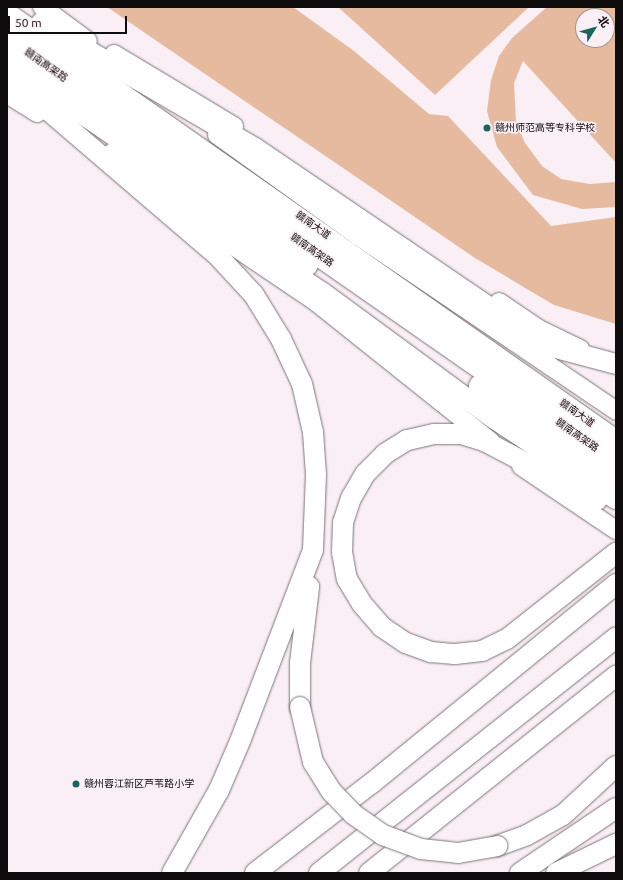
<!DOCTYPE html>
<html>
<head>
<meta charset="utf-8">
<style>
	body { margin:0 }
	#map { position:relative; width:623px; height:880px; overflow:hidden; background:#faeff4; font-family:Ubuntu,"Noto Sans SC",sans-serif }
	div>[style] { position:absolute }
	.green>* { inset:0; background:#e6ba9f }
	.roads { filter:drop-shadow(0 0 1px #7d7478) drop-shadow(0 0 1px #7d7478) }
	.secondary>* { height:18px; margin:-9px; padding:0 9px; transform-origin:9px; border-radius:9px; background:#fff }
	.primary>* { height:20px; margin:-10px; padding:0 10px; transform-origin:10px; border-radius:10px; background:#fff }
	.highway>* { height:22px; margin:-11px; padding:0 11px; transform-origin:11px; border-radius:11px; background:#fff }
	.bridges { filter:drop-shadow(0 0 1px #7d7478) drop-shadow(0 0 1px #7d7478) }
	.primary-bridge>* { height:20px; margin:-10px; padding:0 10px; transform-origin:10px; border-radius:10px; background:#fff }
	.dots>* { width:11px; height:11px; translate:-50% -50%; box-sizing:border-box; border:2px solid #faeff4; border-radius:50% }
	span { translate:-50% -50%; white-space:nowrap; text-align:center; line-height:1.15; -webkit-text-stroke:3px #faeff4; paint-order:stroke }
	.street-label { font-size:10px; color:#0f0c0d }
	.poi-label { font-size:10px; color:#0f0c0d }
	.left { translate:0 -50%; text-align:left }
	.frame { position:absolute; inset:0; border:8px solid #0f0c0d; pointer-events:none }
	.north { position:absolute; left:575px; top:8px; width:40px; height:40px; box-sizing:border-box; background:#faeff4; border:1px solid #9c9498; border-radius:50%; rotate:53deg; font-size:11px; font-weight:700; line-height:16px; text-align:center; color:#0f0c0d }
	.north::after { content:''; display:block; margin:auto; width:14px; height:18px; background:#19655e; clip-path:polygon(50% 0,100% 100%,50% 72%,0 100%) }
	.scale { position:absolute; left:8px; top:16px; width:119px; height:18px; box-sizing:border-box; border:2px solid #0f0c0d; border-top:0; padding-left:5px; font-size:12px; line-height:14px; white-space:nowrap; color:#0f0c0d; -webkit-text-stroke:3px #faeff4; paint-order:stroke }
</style>
</head>
<body>
<div id="map">
	<div class="green">
		<i style="clip-path:polygon(107px 7px,293px 7px,354px 51px,429px 114px,448px 116px,551px 226px,616px 217px,616px 324px,554px 305px,475px 258px)"></i>
		<i style="clip-path:polygon(338px 7px,529px 7px,435px 95px)"></i>
		<i style="clip-path:polygon(evenodd,547px 7px,616px 7px,616px 163px,523px 61px,514px 83px,516px 122px,525px 143px,542px 166px,561px 179px,590px 184px,616px 182px,616px 207px,582px 209px,533px 195px,497px 147px,487px 111px,491px 80px,499px 56px,512px 38px,547px 7px,583px 16px,607px 16px,607px 40px,583px 40px,583px 16px)"></i>
	</div>
	<div class="roads">
		<div class="secondary">
			<i style="left:42px;top:7px;width:57px;rotate:36.5deg"></i>
			<i style="left:114px;top:54px;width:140px;rotate:31deg"></i>
			<i style="left:7px;top:94px;width:36px;rotate:32deg"></i>
			<i style="left:217px;top:135px;width:173px;rotate:35.6deg"></i>
			<i style="left:358px;top:236px;width:312px;rotate:34.1deg"></i>
			<i style="left:162px;top:198px;width:186px;rotate:34deg"></i>
			<i style="left:316px;top:302px;width:223px;rotate:38.6deg"></i>
			<i style="left:499px;top:302px;width:48px;rotate:34deg"></i>
			<i style="left:539px;top:329px;width:46px;rotate:26deg"></i>
			<i style="left:521px;top:466px;width:115px;rotate:34deg"></i>
		</div>
		<div class="primary">
			<i style="left:7px;top:13px;width:744px;rotate:35.04deg"></i>
			<i style="left:41px;top:23px;width:248px;rotate:30.3deg"></i>
			<i style="left:255px;top:148px;width:351px;rotate:34.2deg"></i>
			<i style="left:545px;top:345px;width:73px;rotate:15deg"></i>
			<i style="left:7px;top:82px;width:55px;rotate:34deg"></i>
			<i style="left:43px;top:106px;width:229px;rotate:40.6deg"></i>
			<i style="left:217px;top:255px;width:54px;rotate:47.2deg"></i>
			<i style="left:254px;top:295px;width:52px;rotate:58.5deg"></i>
			<i style="left:281px;top:339px;width:50px;rotate:65deg"></i>
			<i style="left:302px;top:384px;width:49px;rotate:77.1deg"></i>
			<i style="left:313px;top:432px;width:43px;rotate:86deg"></i>
			<i style="left:316px;top:475px;width:75px;rotate:92.3deg"></i>
			<i style="left:313px;top:550px;width:202px;rotate:110.9deg"></i>
			<i style="left:241px;top:739px;width:56px;rotate:113.3deg"></i>
			<i style="left:219px;top:790px;width:95px;rotate:119.5deg"></i>
			<i style="left:113px;top:153px;width:252px;rotate:33.7deg"></i>
			<i style="left:323px;top:293px;width:211px;rotate:36.3deg"></i>
			<i style="left:493px;top:418px;width:147px;rotate:33.4deg"></i>
			<i style="left:597px;top:500px;width:127px;rotate:-152.4deg"></i>
			<i style="left:484px;top:441px;width:24px;rotate:-163deg"></i>
			<i style="left:461px;top:434px;width:27px;rotate:180deg"></i>
			<i style="left:434px;top:434px;width:28px;rotate:167deg"></i>
			<i style="left:407px;top:440px;width:26px;rotate:148deg"></i>
			<i style="left:385px;top:454px;width:28px;rotate:135deg"></i>
			<i style="left:365px;top:474px;width:28px;rotate:120deg"></i>
			<i style="left:351px;top:498px;width:26px;rotate:108deg"></i>
			<i style="left:343px;top:523px;width:29px;rotate:92deg"></i>
			<i style="left:342px;top:552px;width:27px;rotate:80deg"></i>
			<i style="left:347px;top:579px;width:29px;rotate:59deg"></i>
			<i style="left:362px;top:604px;width:30px;rotate:49deg"></i>
			<i style="left:382px;top:627px;width:29px;rotate:34deg"></i>
			<i style="left:406px;top:643px;width:27px;rotate:20deg"></i>
			<i style="left:431px;top:652px;width:24px;rotate:5deg"></i>
			<i style="left:455px;top:654px;width:27px;rotate:-6deg"></i>
			<i style="left:482px;top:651px;width:28px;rotate:-26deg"></i>
			<i style="left:507px;top:639px;width:139px;rotate:-38.3deg"></i>
			<i style="left:300px;top:707px;width:44px;rotate:-90deg"></i>
			<i style="left:300px;top:663px;width:77px;rotate:-83.2deg"></i>
			<i style="left:497px;top:846px;width:32px;rotate:-20deg"></i>
			<i style="left:527px;top:835px;width:41px;rotate:-29.1deg"></i>
			<i style="left:563px;top:815px;width:72px;rotate:-42.8deg"></i>
			<i style="left:255px;top:873px;width:148px;rotate:-37.6deg"></i>
			<i style="left:372px;top:783px;width:315px;rotate:-39.2deg"></i>
			<i style="left:319px;top:873px;width:379px;rotate:-38.4deg"></i>
			<i style="left:369px;top:873px;width:316px;rotate:-38.6deg"></i>
			<i style="left:520px;top:873px;width:116px;rotate:-34.1deg"></i>
			<i style="left:556px;top:873px;width:67px;rotate:-25.8deg"></i>
		</div>
		<div class="highway">
			<i style="left:7px;top:38px;width:742px;rotate:34.85deg"></i>
			<i style="left:7px;top:62px;width:362px;rotate:34.1deg"></i>
			<i style="left:480px;top:386px;width:166px;rotate:35.2deg"></i>
		</div>
	</div>
	<div class="bridges">
		<div class="primary-bridge">
			<i style="left:300px;top:707px;width:57px;rotate:76.7deg"></i>
			<i style="left:313px;top:762px;width:34px;rotate:58deg"></i>
			<i style="left:331px;top:791px;width:32px;rotate:46deg"></i>
			<i style="left:353px;top:814px;width:37px;rotate:35deg"></i>
			<i style="left:383px;top:835px;width:40px;rotate:20.2deg"></i>
			<i style="left:421px;top:849px;width:37px;rotate:6deg"></i>
			<i style="left:458px;top:853px;width:40px;rotate:-10deg"></i>
		</div>
	</div>
	<div class="dots">
		<i style="left:487px;top:128px;background:#19655e"></i>
		<i style="left:76px;top:784px;background:#19655e"></i>
	</div>
	<div class="street-label">
		<span style="left:46px;top:65px;rotate:35deg">赣南高架路</span>
		<span style="left:313px;top:225px;rotate:35deg">赣南大道</span>
		<span style="left:312px;top:250px;rotate:35deg">赣南高架路</span>
		<span style="left:577px;top:413px;rotate:35deg">赣南大道</span>
		<span style="left:577px;top:435px;rotate:35deg">赣南高架路</span>
	</div>
	<div class="poi-label">
		<span class="left" style="left:495px;top:128px">赣州师范高等专科学校</span>
		<span class="left" style="left:84px;top:784px">赣州蓉江新区芦苇路小学</span>
	</div>
	<div class="frame"></div>
	<div class="north">北</div>
	<div class="scale">50 m</div>
</div>
</body>
</html>
